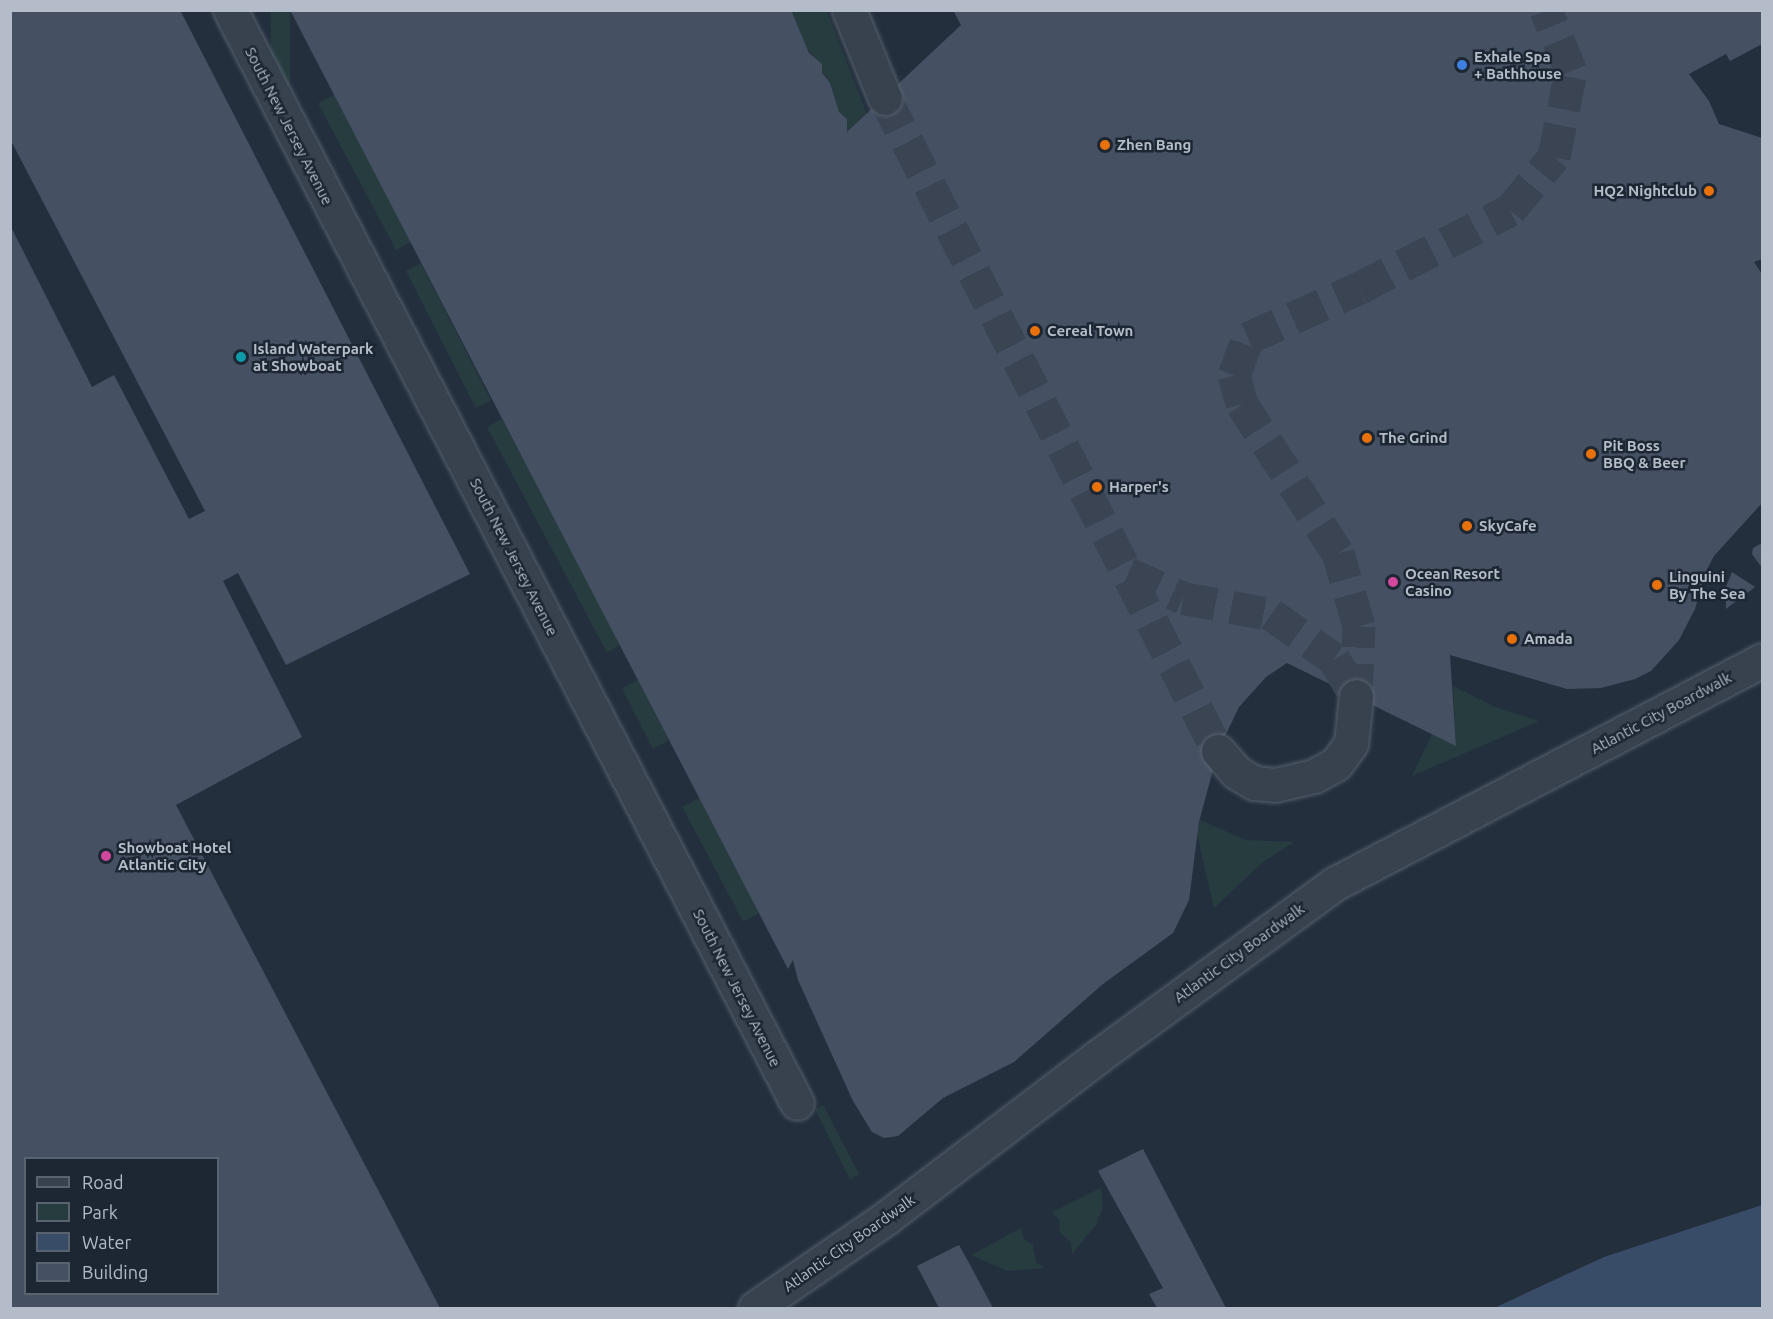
<!DOCTYPE html>
<html>
<head>
<meta charset="utf-8">
<style>
	body { margin:0 }
	#map { position:relative; width:1773px; height:1319px; overflow:hidden; background:#242f3e; font-family:Ubuntu,sans-serif }
	div>[style] { position:absolute }
	.green>* { inset:0; background:#263c3f; transform-origin:0 0 }
	.water>* { inset:0; background:#394c67 }
	.building>* { inset:0; background:#455162 }
	.minor-tunnel>* { height:33px; margin-top:-16.5px; transform-origin:0; background:repeating-linear-gradient(90deg,#3a4453 0 33px,transparent 0 49px) }
	.roads { filter:drop-shadow(0 0 2px #565f6c) drop-shadow(0 0 2px #565f6c) }
	.minor>* { height:33px; margin:-16.5px; padding:0 16.5px; transform-origin:16.5px; border-radius:16.5px; background:#38414e }
	.dots>* { width:16px; height:16px; translate:-50% -50%; box-sizing:border-box; border:3px solid #1d2633; border-radius:50% }
	span { translate:-50% -50%; white-space:nowrap; text-align:center; line-height:1.15; -webkit-text-stroke:5px #1d2633; paint-order:stroke }
	.poi-label { font-size:15px; color:#b4bcc9; font-weight:700 }
	.left { translate:0 -50%; text-align:left }
	.right { translate:-100% -50%; text-align:right }
	.street-label { font-size:15px; color:#b4bcc9 }
	.frame { position:absolute; inset:0; border:12px solid #b4bcc9; pointer-events:none }
	.legend { position:absolute; left:24px; top:1157px; width:195px; height:138px; box-sizing:border-box; background:#1d2633; border:2px solid #59626f; margin:0; padding:8px 10px; list-style:none; font-size:18px; color:#b4bcc9 }
	.legend li { display:flex; align-items:center; gap:12px; height:30px }
	.legend b { width:30px; border:2px solid #59626f }
</style>
</head>
<body>
<div id="map">
	<div class="green">
		<i style="left:271px;top:11px;width:19px;height:86px"></i>
		<i style="clip-path:polygon(791px 11px,827px 11px,867px 114px,847px 132px,847px 119px,839px 112px,830px 83px,822px 73px,822px 64px,809px 53px)"></i>
		<i style="left:334px;top:95px;width:166px;height:18px;rotate:62deg"></i>
		<i style="left:421px;top:263px;width:154px;height:17px;rotate:63deg"></i>
		<i style="left:502px;top:419px;width:255px;height:17px;rotate:62deg"></i>
		<i style="left:638px;top:680px;width:68px;height:18px;rotate:63deg"></i>
		<i style="clip-path:polygon(1453px 686px,1495px 707px,1539px 721px,1412px 776px,1432px 734px,1456px 745px)"></i>
		<i style="left:699px;top:798px;width:130px;height:19px;rotate:62deg"></i>
		<i style="clip-path:polygon(1200px 820px,1246px 840px,1294px 842px,1263px 862px,1214px 908px,1197px 834px)"></i>
		<i style="clip-path:polygon(823px 1105px,859px 1174px,850px 1180px,815px 1109px)"></i>
		<i style="clip-path:polygon(1101px 1188px,1103px 1207px,1096px 1225px,1072px 1254px,1071px 1243px,1060px 1232px,1059px 1220px,1052px 1212px)"></i>
		<i style="clip-path:polygon(1021px 1228px,1024px 1239px,1033px 1245px,1036px 1262px,1045px 1268px,1007px 1271px,971px 1255px)"></i>
	</div>
	<div class="water">
		<i style="clip-path:polygon(1762px 1205px,1762px 1308px,1494px 1308px,1604px 1257px)"></i>
	</div>
	<div class="building">
		<i style="clip-path:polygon(evenodd,10px 10px,180px 10px,470px 574px,286px 665px,238px 573px,223px 581px,302px 737px,176px 805px,440px 1308px,10px 1308px,10px 225px,92px 387px,114px 375px,189px 519px,205px 511px,10px 139px,10px 10px,26px 1158px,218px 1158px,218px 1294px,26px 1294px,26px 1158px)"></i>
		<i style="clip-path:polygon(290px 10px,791px 10px,809px 53px,822px 64px,822px 73px,830px 83px,839px 112px,847px 119px,847px 132px,961px 25px,953px 10px,1762px 10px,1762px 44px,1730px 61px,1726px 54px,1689px 74px,1709px 101px,1719px 124px,1762px 138px,1762px 259px,1754px 262px,1762px 274px,1762px 503px,1714px 556px,1705px 573px,1695px 609px,1679px 640px,1651px 671px,1635px 679px,1601px 688px,1567px 689px,1450px 655px,1456px 746px,1287px 663px,1266px 677px,1239px 707px,1218px 751px,1199px 822px,1189px 900px,1173px 933px,1103px 984px,1014px 1062px,943px 1098px,898px 1136px,884px 1138px,872px 1132px,853px 1101px,798px 980px,793px 960px,788px 969px)"></i>
		<i style="clip-path:polygon(1762px 543px,1762px 568px,1752px 554px,1753px 548px)"></i>
		<i style="clip-path:polygon(1732px 572px,1755px 587px,1726px 609px,1726px 587px)"></i>
		<i style="clip-path:polygon(1143px 1149px,1226px 1308px,1157px 1308px,1149px 1294px,1163px 1288px,1098px 1171px)"></i>
		<i style="clip-path:polygon(959px 1245px,969px 1263px,993px 1308px,939px 1308px,917px 1266px)"></i>
	</div>
	<div class="minor-tunnel">
		<i style="left:885px;top:98px;width:733px;rotate:62.98deg"></i>
		<i style="left:1128px;top:573px;width:60px;rotate:24.4deg"></i>
		<i style="left:1183px;top:598px;width:89px;rotate:10.3deg"></i>
		<i style="left:1271px;top:614px;width:77px;rotate:35.5deg"></i>
		<i style="left:1334px;top:659px;width:43px;rotate:59.3deg"></i>
		<i style="left:1356px;top:696px;width:70px;rotate:-87.5deg"></i>
		<i style="left:1359px;top:626px;width:76px;rotate:-106deg"></i>
		<i style="left:1338px;top:553px;width:177px;rotate:-122.8deg"></i>
		<i style="left:1242px;top:404px;width:30px;rotate:-105deg"></i>
		<i style="left:1234px;top:375px;width:40px;rotate:-69deg"></i>
		<i style="left:1248px;top:338px;width:122px;rotate:-24.2deg"></i>
		<i style="left:1359px;top:288px;width:170px;rotate:-27.3deg"></i>
		<i style="left:1510px;top:210px;width:69px;rotate:-50.3deg"></i>
		<i style="left:1554px;top:157px;width:88px;rotate:-78.8deg"></i>
		<i style="left:1571px;top:71px;width:66px;rotate:-112.3deg"></i>
	</div>
	<div class="roads">
		<div class="minor">
			<i style="left:230px;top:10px;width:1231px;rotate:62.58deg"></i>
			<i style="left:849px;top:10px;width:95px;rotate:67.8deg"></i>
			<i style="left:1218px;top:751px;width:28px;rotate:49deg"></i>
			<i style="left:1236px;top:772px;width:21px;rotate:31deg"></i>
			<i style="left:1254px;top:783px;width:21px;rotate:5deg"></i>
			<i style="left:1275px;top:785px;width:40px;rotate:-13deg"></i>
			<i style="left:1314px;top:776px;width:25px;rotate:-29deg"></i>
			<i style="left:1336px;top:764px;width:26px;rotate:-54deg"></i>
			<i style="left:1351px;top:743px;width:47px;rotate:-83.9deg"></i>
			<i style="left:755px;top:1308px;width:159px;rotate:-34.5deg"></i>
			<i style="left:886px;top:1218px;width:265px;rotate:-37.3deg"></i>
			<i style="left:1097px;top:1057px;width:293px;rotate:-36.1deg"></i>
			<i style="left:1334px;top:884px;width:483px;rotate:-27.6deg"></i>
		</div>
	</div>
	<div class="dots">
		<i style="left:1462px;top:65px;background:#3f7fe0"></i>
		<i style="left:1105px;top:145px;background:#e8710a"></i>
		<i style="left:1709px;top:191px;background:#e8710a"></i>
		<i style="left:1035px;top:331px;background:#e8710a"></i>
		<i style="left:241px;top:357px;background:#0f9aa8"></i>
		<i style="left:1367px;top:438px;background:#e8710a"></i>
		<i style="left:1591px;top:454px;background:#e8710a"></i>
		<i style="left:1097px;top:487px;background:#e8710a"></i>
		<i style="left:1467px;top:526px;background:#e8710a"></i>
		<i style="left:1393px;top:582px;background:#d1479c"></i>
		<i style="left:1657px;top:585px;background:#e8710a"></i>
		<i style="left:1512px;top:639px;background:#e8710a"></i>
		<i style="left:106px;top:856px;background:#d1479c"></i>
	</div>
	<div class="poi-label">
		<span class="left" style="left:1474px;top:65px">Exhale Spa<br>+ Bathhouse</span>
		<span class="left" style="left:1117px;top:145px">Zhen Bang</span>
		<span class="right" style="left:1697px;top:191px">HQ2 Nightclub</span>
		<span class="left" style="left:1047px;top:331px">Cereal Town</span>
		<span class="left" style="left:253px;top:357px">Island Waterpark<br>at Showboat</span>
		<span class="left" style="left:1379px;top:438px">The Grind</span>
		<span class="left" style="left:1603px;top:454px">Pit Boss<br>BBQ &amp; Beer</span>
		<span class="left" style="left:1109px;top:487px">Harper's</span>
		<span class="left" style="left:1479px;top:526px">SkyCafe</span>
		<span class="left" style="left:1405px;top:582px">Ocean Resort<br>Casino</span>
		<span class="left" style="left:1669px;top:585px">Linguini<br>By The Sea</span>
		<span class="left" style="left:1524px;top:639px">Amada</span>
		<span class="left" style="left:118px;top:856px">Showboat Hotel<br>Atlantic City</span>
	</div>
	<div class="street-label">
		<span style="left:289px;top:126px;rotate:63deg">South New Jersey Avenue</span>
		<span style="left:514px;top:557px;rotate:63deg">South New Jersey Avenue</span>
		<span style="left:1661px;top:713px;rotate:-28deg">Atlantic City Boardwalk</span>
		<span style="left:1239px;top:953px;rotate:-36deg">Atlantic City Boardwalk</span>
		<span style="left:737px;top:988px;rotate:63deg">South New Jersey Avenue</span>
		<span style="left:849px;top:1243px;rotate:-35deg">Atlantic City Boardwalk</span>
	</div>
	<div class="frame"></div>
	<ul class="legend">
	<li><b style="height:8px;background:#38414e"></b>Road</li>
	<li><b style="height:16px;background:#263c3f"></b>Park</li>
	<li><b style="height:16px;background:#394c67"></b>Water</li>
	<li><b style="height:16px;background:#455162"></b>Building</li>
	</ul>
</div>
</body>
</html>
